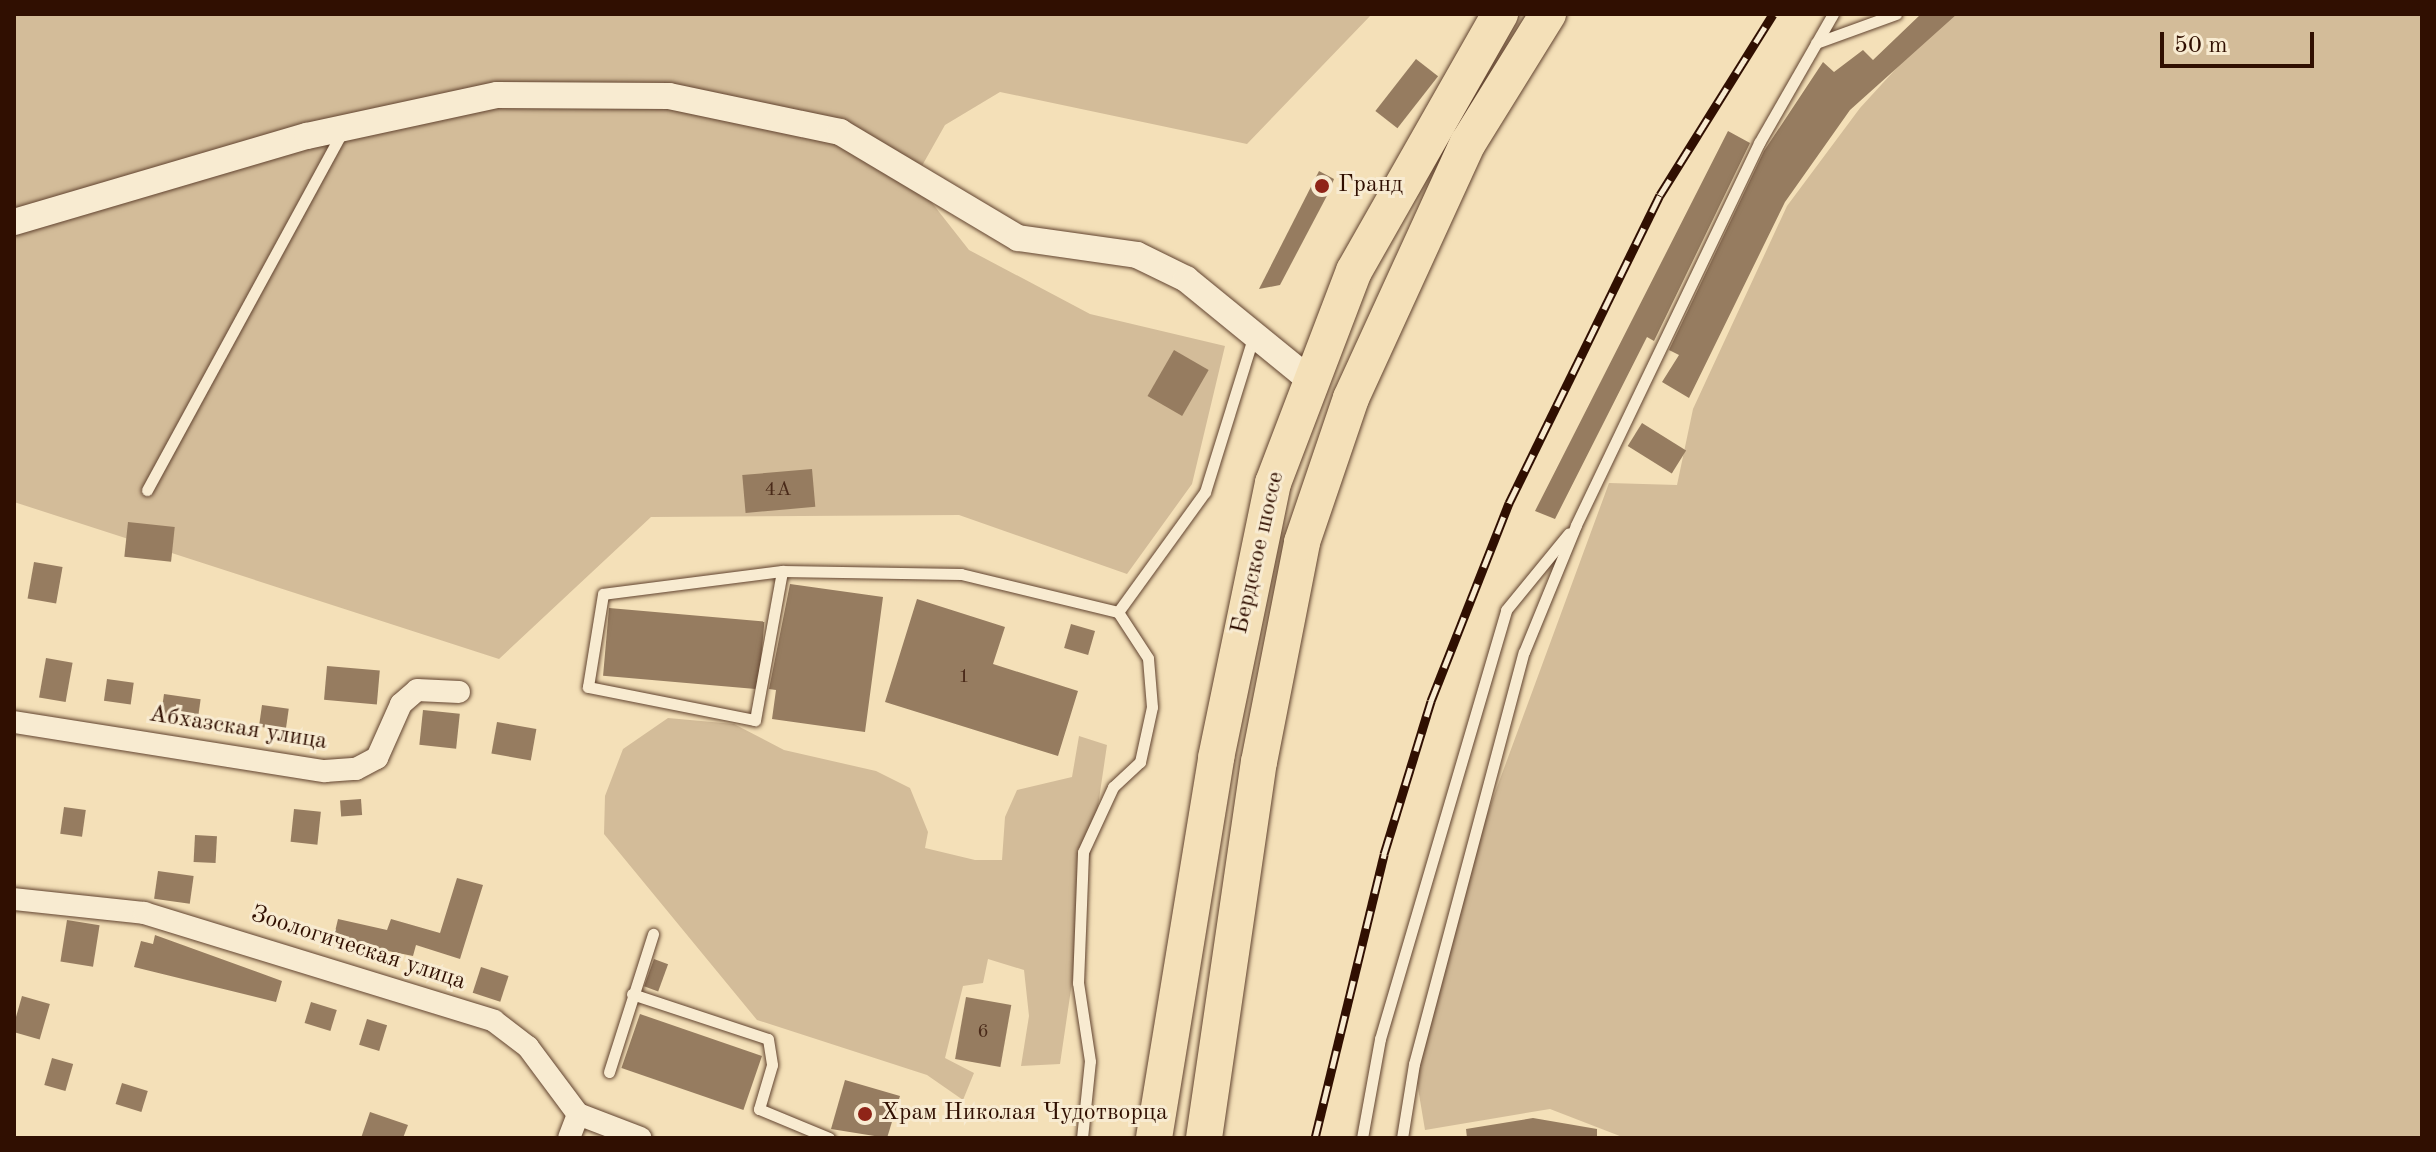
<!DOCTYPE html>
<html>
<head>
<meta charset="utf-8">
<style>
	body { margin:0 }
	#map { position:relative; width:2436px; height:1152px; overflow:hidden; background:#f4e0b8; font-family:"Old Standard TT",serif }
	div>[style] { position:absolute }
	.green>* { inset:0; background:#d3bc99 }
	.building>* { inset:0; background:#967c60; transform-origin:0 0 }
	.roads { filter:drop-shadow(0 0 2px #61432f) drop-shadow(0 0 2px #61432f) }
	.service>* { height:11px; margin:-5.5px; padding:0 5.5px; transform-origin:5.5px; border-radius:5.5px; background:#f8ebd1 }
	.minor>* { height:22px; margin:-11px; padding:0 11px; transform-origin:11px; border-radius:11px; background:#f8ebd1 }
	.tertiary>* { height:26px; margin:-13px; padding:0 13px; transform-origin:13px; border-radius:13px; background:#f8ebd1 }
	.trunk>* { height:36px; margin:-18px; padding:0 18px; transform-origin:18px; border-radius:18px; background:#f4e0b8 }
	.rail>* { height:9px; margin-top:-4.5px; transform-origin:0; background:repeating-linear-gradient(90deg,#f8ebd1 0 18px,#300f01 0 36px); box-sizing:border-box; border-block:2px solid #300f01 }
	.dots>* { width:22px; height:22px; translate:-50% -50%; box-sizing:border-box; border:4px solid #f8ebd1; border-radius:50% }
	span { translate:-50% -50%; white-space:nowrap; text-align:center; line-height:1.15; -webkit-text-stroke:6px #f8ebd1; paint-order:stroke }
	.number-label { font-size:20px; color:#4a2a19 }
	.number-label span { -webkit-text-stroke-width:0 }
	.poi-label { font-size:24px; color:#300f01 }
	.left { translate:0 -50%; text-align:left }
	.street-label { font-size:24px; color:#300f01 }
	.frame { position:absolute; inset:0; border:16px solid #300f01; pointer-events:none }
	.scale { position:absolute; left:2160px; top:32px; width:154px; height:36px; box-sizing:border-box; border:4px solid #300f01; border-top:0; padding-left:10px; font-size:24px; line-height:28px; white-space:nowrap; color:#300f01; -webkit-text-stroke:6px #f8ebd1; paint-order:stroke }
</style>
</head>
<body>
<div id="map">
	<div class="green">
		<i style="clip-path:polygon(14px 14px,1372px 14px,1247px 144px,1000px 92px,945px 125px,914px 180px,969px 250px,1090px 314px,1225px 346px,1192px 484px,1127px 574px,959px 515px,651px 517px,499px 659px,14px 502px)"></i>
		<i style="clip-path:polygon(1946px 14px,2422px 14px,2422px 1138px,1625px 1138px,1550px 1109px,1425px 1130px,1414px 1064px,1471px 858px,1609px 483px,1677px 485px,1693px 409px,1787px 206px,1860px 108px)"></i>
		<i style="clip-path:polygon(668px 718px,734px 724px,784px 750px,876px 771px,910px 788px,928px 832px,925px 848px,975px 860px,1002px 860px,1005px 817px,1017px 790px,1072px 777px,1079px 736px,1107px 745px,1060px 1064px,1021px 1066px,1029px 1016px,1024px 970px,988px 959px,983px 983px,963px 986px,945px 1058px,974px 1073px,963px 1100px,927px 1075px,757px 1020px,604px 834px,605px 796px,623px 749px)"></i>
	</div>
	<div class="building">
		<i style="clip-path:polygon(1921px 14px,1957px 14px,1850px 110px,1785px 202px,1689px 398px,1662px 382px,1679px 355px,1669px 350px,1764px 151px,1823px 62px,1834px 72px,1863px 50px,1873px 60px)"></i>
		<i style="left:1416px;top:59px;width:28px;height:66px;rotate:38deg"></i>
		<i style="clip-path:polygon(1728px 131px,1750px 143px,1654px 341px,1647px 337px,1555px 519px,1535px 511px)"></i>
		<i style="clip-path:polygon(1319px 171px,1334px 179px,1330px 190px,1280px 285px,1259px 289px)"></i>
		<i style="left:1174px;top:350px;width:40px;height:53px;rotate:30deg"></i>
		<i style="left:1642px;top:423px;width:52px;height:27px;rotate:32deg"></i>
		<i style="left:812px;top:469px;width:38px;height:70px;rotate:85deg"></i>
		<i style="left:128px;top:522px;width:47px;height:35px;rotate:6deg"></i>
		<i style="left:34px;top:562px;width:29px;height:37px;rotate:10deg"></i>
		<i style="clip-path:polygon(790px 584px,883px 597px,865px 732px,772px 719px,776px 690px,769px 689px)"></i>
		<i style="clip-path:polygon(917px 599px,1005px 627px,993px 664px,1078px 691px,1058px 756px,885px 702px)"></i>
		<i style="left:609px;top:608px;width:156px;height:68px;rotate:5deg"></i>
		<i style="left:1071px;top:624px;width:25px;height:25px;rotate:16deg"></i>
		<i style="left:46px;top:658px;width:27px;height:40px;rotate:10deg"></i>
		<i style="left:327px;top:666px;width:53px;height:34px;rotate:5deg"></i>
		<i style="left:107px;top:679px;width:27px;height:22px;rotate:8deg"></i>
		<i style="left:164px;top:694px;width:37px;height:29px;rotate:8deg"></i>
		<i style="left:262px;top:705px;width:27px;height:22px;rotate:8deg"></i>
		<i style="left:423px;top:710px;width:37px;height:35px;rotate:6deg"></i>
		<i style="left:497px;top:722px;width:40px;height:32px;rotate:10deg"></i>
		<i style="left:361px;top:799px;width:16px;height:21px;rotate:86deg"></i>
		<i style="left:64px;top:807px;width:22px;height:27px;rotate:8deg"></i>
		<i style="left:294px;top:809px;width:27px;height:33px;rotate:6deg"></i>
		<i style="left:195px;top:835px;width:22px;height:27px;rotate:3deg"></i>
		<i style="left:158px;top:871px;width:36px;height:28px;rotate:8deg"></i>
		<i style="clip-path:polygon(457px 878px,483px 885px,460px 959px,416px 945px,413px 956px,333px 940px,338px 919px,387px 930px,391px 919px,440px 933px)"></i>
		<i style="left:67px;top:920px;width:33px;height:42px;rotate:9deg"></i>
		<i style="clip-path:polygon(155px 935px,282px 981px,276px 1002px,134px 967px,141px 941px,153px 944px)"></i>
		<i style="left:654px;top:959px;width:15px;height:29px;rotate:20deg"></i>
		<i style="left:481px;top:967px;width:29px;height:27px;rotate:18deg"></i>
		<i style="left:22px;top:996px;width:29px;height:37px;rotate:16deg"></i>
		<i style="left:966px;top:997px;width:46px;height:63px;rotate:10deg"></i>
		<i style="left:311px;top:1002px;width:27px;height:22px;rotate:17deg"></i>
		<i style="left:640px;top:1014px;width:129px;height:57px;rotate:19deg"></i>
		<i style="left:367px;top:1019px;width:21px;height:27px;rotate:17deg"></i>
		<i style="left:52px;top:1058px;width:22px;height:28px;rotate:16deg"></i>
		<i style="clip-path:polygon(845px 1080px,900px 1096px,887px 1138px,831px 1129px)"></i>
		<i style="left:122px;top:1083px;width:27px;height:22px;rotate:17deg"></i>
		<i style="clip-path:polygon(370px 1112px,408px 1125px,403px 1138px,361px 1138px)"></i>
		<i style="clip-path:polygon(1533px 1118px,1597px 1129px,1597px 1138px,1467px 1138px,1466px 1129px)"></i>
	</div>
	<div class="roads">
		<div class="service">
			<i style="left:1816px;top:43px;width:85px;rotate:-19.9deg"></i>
			<i style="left:147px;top:490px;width:408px;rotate:-61.4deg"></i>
			<i style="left:782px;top:571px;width:180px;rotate:172.7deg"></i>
			<i style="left:603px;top:594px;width:94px;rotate:99.2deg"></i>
			<i style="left:588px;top:687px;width:170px;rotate:11.2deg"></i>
			<i style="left:755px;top:720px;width:151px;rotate:-79.7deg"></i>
			<i style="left:782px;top:571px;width:179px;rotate:1deg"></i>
			<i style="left:961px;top:574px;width:162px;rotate:13.6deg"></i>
			<i style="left:1118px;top:612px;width:148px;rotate:-54.1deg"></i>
			<i style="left:1205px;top:492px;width:164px;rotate:-72.7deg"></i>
			<i style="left:632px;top:994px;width:143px;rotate:18.3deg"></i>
			<i style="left:768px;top:1039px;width:26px;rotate:81deg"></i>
			<i style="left:772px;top:1065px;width:46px;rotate:106.5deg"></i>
			<i style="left:759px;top:1109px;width:76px;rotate:22.5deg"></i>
			<i style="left:609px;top:1072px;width:145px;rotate:-72.3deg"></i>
			<i style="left:1082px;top:1138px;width:77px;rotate:-84.1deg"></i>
			<i style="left:1090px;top:1061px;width:79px;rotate:-98.7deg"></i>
			<i style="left:1078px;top:983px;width:131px;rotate:-87.8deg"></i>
			<i style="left:1083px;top:852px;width:72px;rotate:-65.2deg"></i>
			<i style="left:1113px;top:787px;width:37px;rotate:-43deg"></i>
			<i style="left:1140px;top:762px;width:56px;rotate:-77.7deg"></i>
			<i style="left:1152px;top:707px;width:49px;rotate:-94.7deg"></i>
			<i style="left:1148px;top:658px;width:55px;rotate:-123.1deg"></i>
			<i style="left:1362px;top:1138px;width:101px;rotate:-79.7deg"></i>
			<i style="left:1380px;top:1039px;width:447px;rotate:-73.6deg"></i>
			<i style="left:1506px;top:610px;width:99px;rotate:-50.7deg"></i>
			<i style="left:1402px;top:1138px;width:75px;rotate:-80.8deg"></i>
			<i style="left:1414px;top:1064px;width:426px;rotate:-75.1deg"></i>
			<i style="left:1524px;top:652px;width:137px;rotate:-67.7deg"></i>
			<i style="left:1576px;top:525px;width:424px;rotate:-64.4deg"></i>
			<i style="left:1759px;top:143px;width:149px;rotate:-60.2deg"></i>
		</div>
		<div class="minor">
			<i style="left:14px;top:722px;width:315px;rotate:9deg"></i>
			<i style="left:325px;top:771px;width:31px;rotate:-4deg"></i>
			<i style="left:356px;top:769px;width:24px;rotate:-28deg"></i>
			<i style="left:377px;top:758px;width:59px;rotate:-66deg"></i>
			<i style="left:401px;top:704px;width:21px;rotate:-41deg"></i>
			<i style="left:417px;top:690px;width:42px;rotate:2.7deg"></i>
			<i style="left:14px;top:899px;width:131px;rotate:6.1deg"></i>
			<i style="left:144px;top:913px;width:366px;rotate:17.1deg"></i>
			<i style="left:494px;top:1021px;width:43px;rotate:37.4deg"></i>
			<i style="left:528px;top:1047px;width:84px;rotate:53.3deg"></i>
			<i style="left:578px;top:1114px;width:67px;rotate:20.9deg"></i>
			<i style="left:569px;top:1138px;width:26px;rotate:-69deg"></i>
		</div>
		<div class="tertiary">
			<i style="left:14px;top:222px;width:305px;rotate:-16.4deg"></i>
			<i style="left:307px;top:136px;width:194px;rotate:-12.2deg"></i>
			<i style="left:497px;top:95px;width:172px;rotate:0.3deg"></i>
			<i style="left:669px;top:96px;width:175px;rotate:11.9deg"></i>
			<i style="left:840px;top:132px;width:207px;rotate:30.8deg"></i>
			<i style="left:1018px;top:238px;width:120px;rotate:8.1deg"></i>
			<i style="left:1137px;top:255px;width:55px;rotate:26.1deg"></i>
			<i style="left:1186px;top:279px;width:160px;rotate:39.2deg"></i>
		</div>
		<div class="trunk">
			<i style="left:1154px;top:1138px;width:385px;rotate:-80.7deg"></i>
			<i style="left:1216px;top:758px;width:281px;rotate:-78.3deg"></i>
			<i style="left:1273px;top:483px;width:227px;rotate:-69.1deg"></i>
			<i style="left:1354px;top:271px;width:296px;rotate:-60.4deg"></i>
			<i style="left:1204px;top:1138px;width:380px;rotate:-81.7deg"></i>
			<i style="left:1259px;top:762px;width:224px;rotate:-78.9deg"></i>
			<i style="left:1302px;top:542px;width:152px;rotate:-71.2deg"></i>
			<i style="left:1351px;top:398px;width:281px;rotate:-65.4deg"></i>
			<i style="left:1468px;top:143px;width:152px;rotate:-58.2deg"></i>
		</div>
	</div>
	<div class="rail">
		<i style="left:1315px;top:1138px;width:292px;rotate:-76.3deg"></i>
		<i style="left:1384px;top:854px;width:160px;rotate:-72.9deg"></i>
		<i style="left:1431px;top:701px;width:213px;rotate:-68.5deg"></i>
		<i style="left:1509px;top:503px;width:343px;rotate:-63.9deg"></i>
		<i style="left:1660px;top:195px;width:213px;rotate:-58deg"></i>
	</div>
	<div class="dots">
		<i style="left:1322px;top:186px;background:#8f2418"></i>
		<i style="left:865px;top:1114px;background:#8f2418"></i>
	</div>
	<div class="number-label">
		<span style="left:778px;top:490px">4А</span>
		<span style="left:964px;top:677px">1</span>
		<span style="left:983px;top:1032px">6</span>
	</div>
	<div class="poi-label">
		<span class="left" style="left:1338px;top:186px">Гранд</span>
		<span class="left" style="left:881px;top:1114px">Храм Николая Чудотворца</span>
	</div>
	<div class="street-label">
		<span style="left:1259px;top:553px;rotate:-77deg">Бердское шоссе</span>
		<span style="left:238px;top:729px;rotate:9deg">Абхазская улица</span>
		<span style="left:358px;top:949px;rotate:18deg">Зоологическая улица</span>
	</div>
	<div class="frame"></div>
	<div class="scale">50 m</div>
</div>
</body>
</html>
